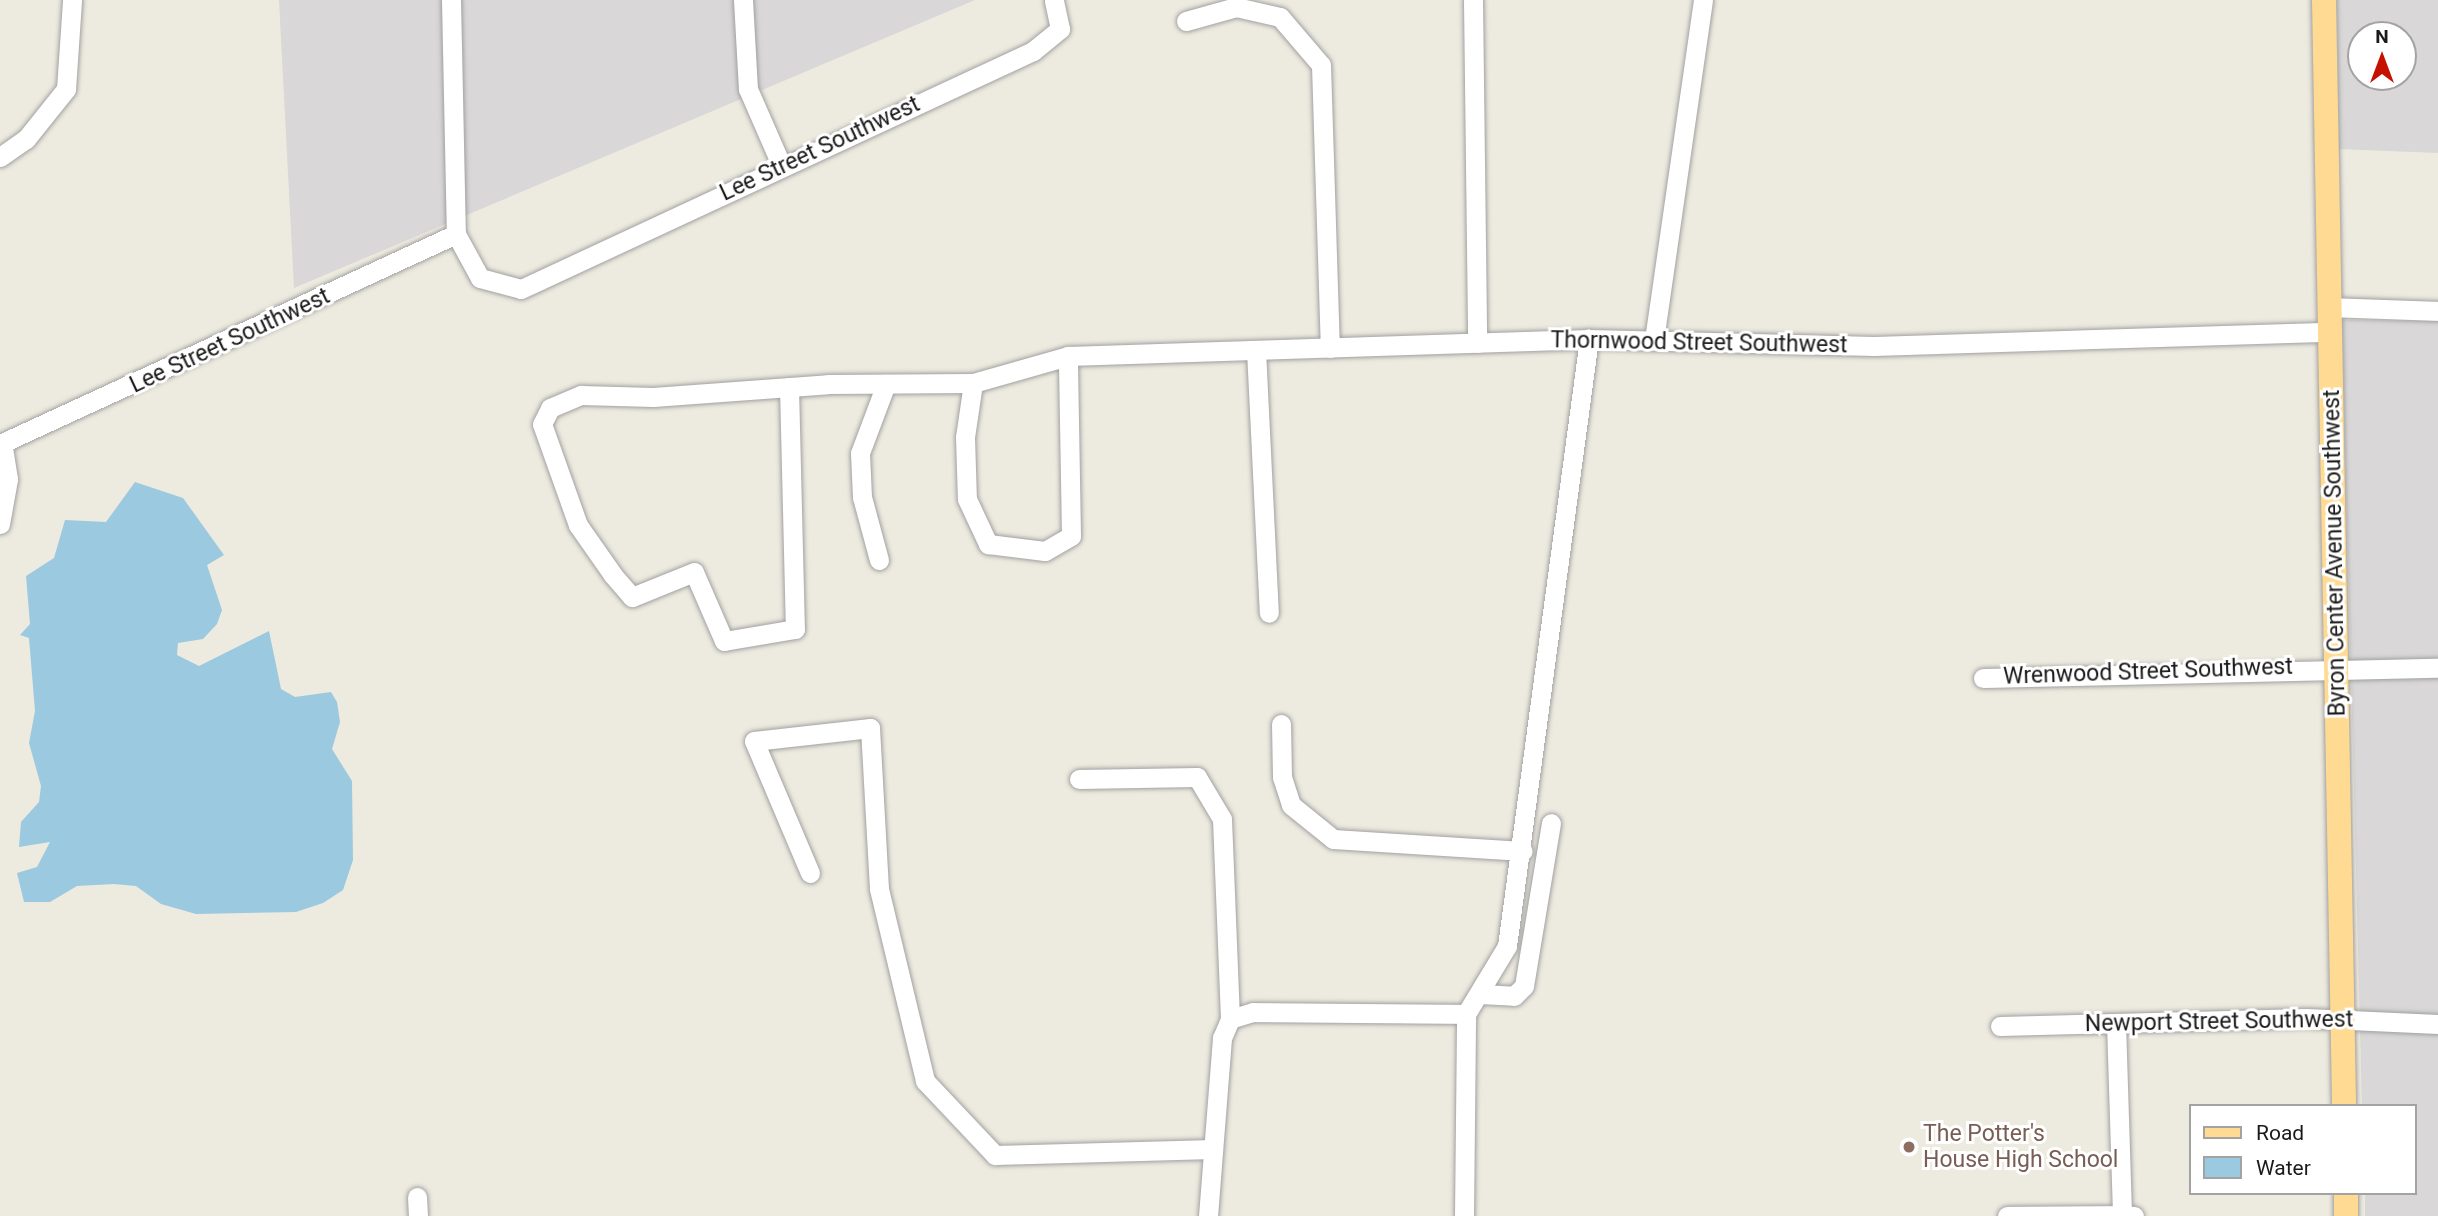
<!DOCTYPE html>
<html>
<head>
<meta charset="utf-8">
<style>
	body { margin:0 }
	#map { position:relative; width:2438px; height:1216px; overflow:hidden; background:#edeadf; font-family:Roboto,sans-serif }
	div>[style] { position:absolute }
	.residential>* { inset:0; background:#d9d7d7 }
	.water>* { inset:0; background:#9bc9df }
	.roads { filter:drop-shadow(0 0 2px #a1a1a1) drop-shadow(0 0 2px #a1a1a1) }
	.minor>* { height:19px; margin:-9.5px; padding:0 9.5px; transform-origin:9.5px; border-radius:9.5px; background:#fff }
	.major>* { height:24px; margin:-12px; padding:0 12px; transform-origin:12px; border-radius:12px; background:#ffda92 }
	.dots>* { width:19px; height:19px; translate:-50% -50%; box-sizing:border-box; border:4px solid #fff; border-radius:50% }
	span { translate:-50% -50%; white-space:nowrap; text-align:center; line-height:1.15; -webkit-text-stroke:6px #fff; paint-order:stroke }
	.street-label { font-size:23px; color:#1a1a1a }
	.education-label { font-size:23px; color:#785e54 }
	.left { translate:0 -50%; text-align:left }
	.legend { position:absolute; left:2189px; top:1104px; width:228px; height:91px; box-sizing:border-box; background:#fff; border:2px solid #a3a3a3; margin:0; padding:9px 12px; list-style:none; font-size:21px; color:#1a1a1a }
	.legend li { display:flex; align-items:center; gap:14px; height:35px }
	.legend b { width:35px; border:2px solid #a3a3a3 }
	.north { position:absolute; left:2347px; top:21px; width:70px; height:70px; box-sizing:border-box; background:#fff; border:2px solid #a3a3a3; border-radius:50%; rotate:0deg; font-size:19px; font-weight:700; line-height:28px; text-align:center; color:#1a1a1a }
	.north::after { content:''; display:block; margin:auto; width:24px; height:32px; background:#c51200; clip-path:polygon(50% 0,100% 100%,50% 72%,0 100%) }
</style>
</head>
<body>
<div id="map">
	<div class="residential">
		<i style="clip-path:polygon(279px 0,975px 0,294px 288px)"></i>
		<i style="clip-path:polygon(evenodd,2337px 0,2438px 0,2438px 153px,2339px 149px,2337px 0,2361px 35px,2403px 35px,2403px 77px,2361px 77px,2361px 35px)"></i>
		<i style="clip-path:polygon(2342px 320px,2438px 321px,2438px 1216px,2365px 1216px,2365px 1193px,2415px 1193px,2415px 1106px,2362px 1106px)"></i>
	</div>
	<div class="water">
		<i style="clip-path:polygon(135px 482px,183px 498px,224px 555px,207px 565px,222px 610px,217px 624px,203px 639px,178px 643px,177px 655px,199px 666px,269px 631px,281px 689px,295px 697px,331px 692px,337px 702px,340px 722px,332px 749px,352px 781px,353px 860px,343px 890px,323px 903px,296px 912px,196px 914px,161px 904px,136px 886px,114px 884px,77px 886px,50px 902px,24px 902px,17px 873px,37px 867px,50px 842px,19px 847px,21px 822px,39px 802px,41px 786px,29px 743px,35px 711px,29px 638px,20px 635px,30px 624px,26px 576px,54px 558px,65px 520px,106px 522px)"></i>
	</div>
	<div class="roads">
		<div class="minor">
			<i style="left:451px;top:0;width:234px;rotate:88.8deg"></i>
			<i style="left:456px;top:234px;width:50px;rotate:61.4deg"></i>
			<i style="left:480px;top:278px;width:42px;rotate:15deg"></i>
			<i style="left:521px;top:289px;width:565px;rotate:-24.93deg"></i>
			<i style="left:1033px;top:51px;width:35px;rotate:-39deg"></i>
			<i style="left:1060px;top:29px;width:30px;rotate:-102deg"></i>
			<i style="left:743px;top:0;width:89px;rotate:86.8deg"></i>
			<i style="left:748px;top:89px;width:85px;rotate:66.4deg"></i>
			<i style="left:1473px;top:0;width:343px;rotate:89.3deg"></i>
			<i style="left:1186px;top:21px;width:52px;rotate:-15.6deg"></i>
			<i style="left:1236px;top:7px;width:45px;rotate:12.8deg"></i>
			<i style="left:1280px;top:17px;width:63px;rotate:49.5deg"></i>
			<i style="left:1321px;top:65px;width:283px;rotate:88.2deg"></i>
			<i style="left:0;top:157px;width:32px;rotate:-35deg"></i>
			<i style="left:26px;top:139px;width:64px;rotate:-51.3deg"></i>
			<i style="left:66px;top:89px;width:89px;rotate:-86.1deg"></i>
			<i style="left:2330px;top:307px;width:108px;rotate:2.1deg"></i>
			<i style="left:1654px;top:340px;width:344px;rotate:-81.8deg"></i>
			<i style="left:1256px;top:350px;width:263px;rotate:87.2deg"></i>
			<i style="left:973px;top:383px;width:55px;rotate:98.4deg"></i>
			<i style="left:965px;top:437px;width:62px;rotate:88.2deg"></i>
			<i style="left:967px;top:499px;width:50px;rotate:65deg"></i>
			<i style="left:988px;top:544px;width:57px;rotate:7deg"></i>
			<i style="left:1045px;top:551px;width:30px;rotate:-30deg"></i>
			<i style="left:1071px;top:536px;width:180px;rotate:-91deg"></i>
			<i style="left:789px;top:387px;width:242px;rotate:88.6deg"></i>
			<i style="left:795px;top:629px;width:72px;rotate:170.4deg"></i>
			<i style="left:724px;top:641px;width:75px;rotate:-113.5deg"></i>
			<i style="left:694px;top:572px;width:67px;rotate:158deg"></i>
			<i style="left:632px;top:597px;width:29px;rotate:-131deg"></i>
			<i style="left:613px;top:575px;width:61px;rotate:-125deg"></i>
			<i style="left:578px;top:525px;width:107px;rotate:-109.6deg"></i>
			<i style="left:542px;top:424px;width:18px;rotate:-63deg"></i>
			<i style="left:550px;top:408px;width:34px;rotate:-23deg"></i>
			<i style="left:581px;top:395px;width:72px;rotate:1.6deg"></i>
			<i style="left:653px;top:397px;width:175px;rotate:-4.2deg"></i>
			<i style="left:828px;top:384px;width:145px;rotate:-0.4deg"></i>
			<i style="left:973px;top:383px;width:99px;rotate:-15.9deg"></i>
			<i style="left:1068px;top:356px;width:521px;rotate:-1.87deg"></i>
			<i style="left:1589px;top:339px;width:285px;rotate:1.4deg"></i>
			<i style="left:1874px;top:346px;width:456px;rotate:-1.8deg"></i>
			<i style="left:0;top:444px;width:502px;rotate:-24.73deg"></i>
			<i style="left:0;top:524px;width:46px;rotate:-79.9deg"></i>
			<i style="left:8px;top:479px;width:36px;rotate:-99deg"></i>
			<i style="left:879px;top:560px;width:65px;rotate:-105.1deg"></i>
			<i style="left:862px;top:497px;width:44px;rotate:-92.6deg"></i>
			<i style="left:860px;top:453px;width:74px;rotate:-69.4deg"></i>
			<i style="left:1983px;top:678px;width:455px;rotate:-1.3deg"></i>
			<i style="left:1281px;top:724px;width:53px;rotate:88.9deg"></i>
			<i style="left:1282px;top:777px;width:29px;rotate:72deg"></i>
			<i style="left:1291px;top:805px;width:54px;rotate:39deg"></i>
			<i style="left:1333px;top:839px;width:190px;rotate:3.6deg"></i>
			<i style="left:1079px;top:779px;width:118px;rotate:-1deg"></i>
			<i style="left:1197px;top:777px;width:49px;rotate:59.2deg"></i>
			<i style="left:1222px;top:819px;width:200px;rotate:87.7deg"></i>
			<i style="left:810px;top:873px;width:143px;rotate:-113deg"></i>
			<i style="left:754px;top:741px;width:117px;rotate:-6.4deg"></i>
			<i style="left:870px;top:728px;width:161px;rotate:86.8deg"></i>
			<i style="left:879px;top:889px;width:197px;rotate:76.5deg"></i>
			<i style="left:925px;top:1081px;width:102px;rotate:46.6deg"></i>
			<i style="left:995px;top:1155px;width:218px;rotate:-1.6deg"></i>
			<i style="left:1480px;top:994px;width:34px;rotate:3deg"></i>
			<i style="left:1514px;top:996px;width:14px;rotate:-45deg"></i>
			<i style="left:1524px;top:986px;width:165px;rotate:-80.6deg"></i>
			<i style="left:2116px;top:1023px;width:192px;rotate:88.2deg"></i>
			<i style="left:2122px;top:1215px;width:12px;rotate:5deg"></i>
			<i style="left:2000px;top:1026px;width:306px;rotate:-1.5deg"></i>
			<i style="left:2306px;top:1018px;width:132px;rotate:2.6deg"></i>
			<i style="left:417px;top:1197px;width:19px;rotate:87deg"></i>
			<i style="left:1208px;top:1216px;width:179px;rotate:-85.5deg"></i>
			<i style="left:1222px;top:1038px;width:21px;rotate:-67deg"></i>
			<i style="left:1230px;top:1019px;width:24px;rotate:-17deg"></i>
			<i style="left:1253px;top:1012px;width:213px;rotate:0.5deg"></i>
			<i style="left:1464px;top:1216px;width:202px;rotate:-89.4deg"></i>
			<i style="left:1466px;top:1014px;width:79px;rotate:-58.9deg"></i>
			<i style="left:1507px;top:946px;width:613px;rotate:-82.31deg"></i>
			<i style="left:2007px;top:1216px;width:115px;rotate:-0.5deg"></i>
		</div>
		<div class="major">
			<i style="left:2324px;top:0;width:1106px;rotate:88.96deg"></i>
			<i style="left:2346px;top:1193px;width:23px;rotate:90deg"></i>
		</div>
	</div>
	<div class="dots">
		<i style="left:1909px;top:1147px;background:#8d6e63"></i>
	</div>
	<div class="street-label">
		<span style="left:820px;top:149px;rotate:-25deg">Lee Street Southwest</span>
		<span style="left:230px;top:341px;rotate:-25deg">Lee Street Southwest</span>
		<span style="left:1699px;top:343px;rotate:1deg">Thornwood Street Southwest</span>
		<span style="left:2335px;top:553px;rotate:-91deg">Byron Center Avenue Southwest</span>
		<span style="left:2148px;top:672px;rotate:-2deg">Wrenwood Street Southwest</span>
		<span style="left:2219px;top:1022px;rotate:-1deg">Newport Street Southwest</span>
	</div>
	<div class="education-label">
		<span class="left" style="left:1923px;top:1147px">The Potter's<br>House High School</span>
	</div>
	<ul class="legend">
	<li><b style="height:9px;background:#ffda92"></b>Road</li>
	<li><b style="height:19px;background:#9bc9df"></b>Water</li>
	</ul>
	<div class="north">N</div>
</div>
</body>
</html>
